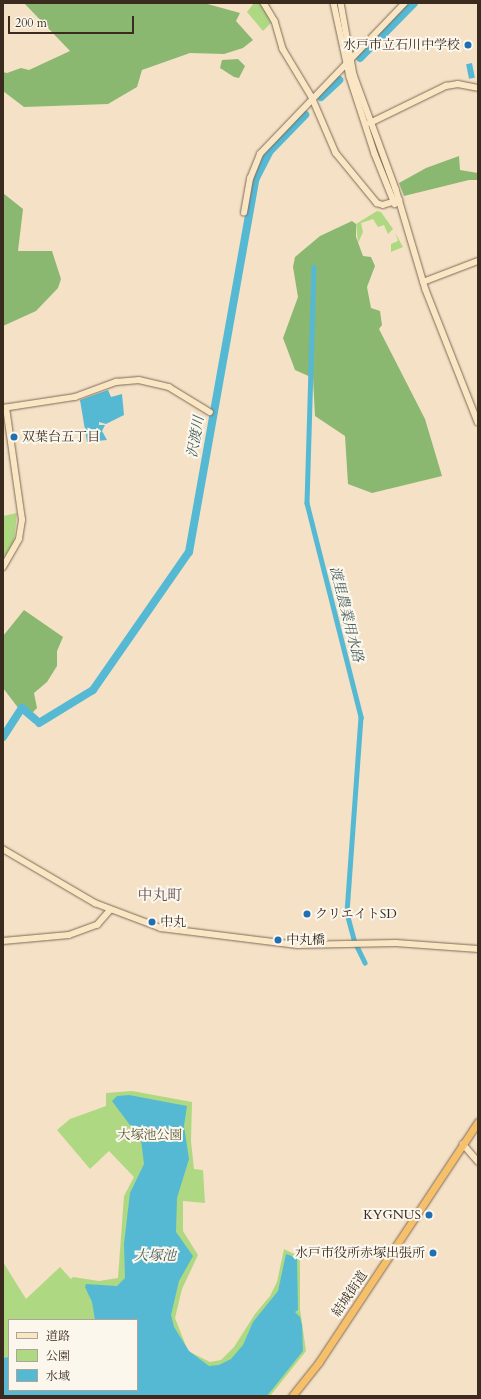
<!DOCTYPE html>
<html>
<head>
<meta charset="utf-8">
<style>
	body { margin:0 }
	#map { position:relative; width:481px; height:1399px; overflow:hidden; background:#f5e1c6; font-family:Cardo,"Noto Serif JP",serif }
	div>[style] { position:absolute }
	.green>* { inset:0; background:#afd883 }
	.forest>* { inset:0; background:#8bb871 }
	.water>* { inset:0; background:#55b9d3; transform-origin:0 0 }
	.canal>* { height:4.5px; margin:-2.25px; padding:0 2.25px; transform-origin:2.25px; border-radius:2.25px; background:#55b9d3 }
	.river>* { height:8px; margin:-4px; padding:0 4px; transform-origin:4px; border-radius:4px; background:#55b9d3 }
	.roads { filter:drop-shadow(0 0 1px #7c6a59) drop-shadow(0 0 1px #7c6a59) }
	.secondary>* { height:5.5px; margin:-2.75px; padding:0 2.75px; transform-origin:2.75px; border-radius:2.75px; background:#fbe6c4 }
	.highway>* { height:7px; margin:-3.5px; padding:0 3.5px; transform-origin:3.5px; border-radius:3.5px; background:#f6c06b }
	.dots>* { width:11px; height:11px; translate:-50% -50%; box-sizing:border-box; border:2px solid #fbf7ec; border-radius:50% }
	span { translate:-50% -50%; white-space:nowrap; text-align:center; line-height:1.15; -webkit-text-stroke:4px #fbf7ec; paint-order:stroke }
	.poi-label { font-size:13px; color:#3b2a1e }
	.right { translate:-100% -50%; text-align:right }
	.left { translate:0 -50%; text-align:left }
	.park-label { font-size:13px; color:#585637 }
	.street-label { font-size:13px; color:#3b2a1e }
	.water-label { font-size:14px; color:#445c5d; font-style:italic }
	.quarter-label { font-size:15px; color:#655159 }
	.frame { position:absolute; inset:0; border:4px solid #3b2a1e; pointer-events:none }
	.legend { position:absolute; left:8px; top:1319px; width:130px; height:72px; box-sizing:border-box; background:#fbf7ec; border:1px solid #aea59a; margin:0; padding:5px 7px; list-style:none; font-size:12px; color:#3b2a1e }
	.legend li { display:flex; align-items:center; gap:8px; height:20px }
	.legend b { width:20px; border:1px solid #aea59a }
	.scale { position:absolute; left:8px; top:16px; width:126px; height:18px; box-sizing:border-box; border:2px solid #3b2a1e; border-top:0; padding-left:5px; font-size:12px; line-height:14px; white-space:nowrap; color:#3b2a1e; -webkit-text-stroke:3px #fbf7ec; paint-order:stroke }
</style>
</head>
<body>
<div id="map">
	<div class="green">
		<i style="clip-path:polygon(254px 3px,259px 3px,266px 11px,271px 23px,263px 31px,247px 12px)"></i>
		<i style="clip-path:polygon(377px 211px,381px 212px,393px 229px,388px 234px,384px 225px,378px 227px,373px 219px,361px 223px,363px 232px,358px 243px,356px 224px)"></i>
		<i style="clip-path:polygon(395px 233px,403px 247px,391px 252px,391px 244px,398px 241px)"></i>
		<i style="clip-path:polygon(17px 513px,14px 541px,3px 559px,3px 516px)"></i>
		<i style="clip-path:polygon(evenodd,132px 1091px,192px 1102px,191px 1141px,194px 1169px,203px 1170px,205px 1203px,183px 1201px,183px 1231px,198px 1255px,182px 1289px,175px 1318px,188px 1351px,210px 1362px,221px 1360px,234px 1347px,255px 1314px,270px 1296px,277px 1282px,284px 1249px,300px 1257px,300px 1309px,306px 1351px,270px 1396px,3px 1396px,3px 1262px,26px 1299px,60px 1267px,71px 1279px,73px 1277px,99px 1281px,118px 1278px,124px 1196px,134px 1177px,109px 1151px,90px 1169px,57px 1130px,70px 1119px,106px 1106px,106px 1093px,132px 1091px,9px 1320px,137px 1320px,137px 1390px,9px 1390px,9px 1320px)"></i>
	</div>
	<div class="forest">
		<i style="clip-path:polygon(24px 3px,204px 3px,240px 13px,236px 21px,253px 40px,243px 48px,224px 54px,190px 53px,142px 70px,137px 87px,108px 104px,24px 107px,3px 91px,3px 72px,7px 73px,21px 68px,29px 70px,70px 51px)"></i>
		<i style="clip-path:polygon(238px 59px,245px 66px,239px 78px,234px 77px,220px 68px,222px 60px)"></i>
		<i style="clip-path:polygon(459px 156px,460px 170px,478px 173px,478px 180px,469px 180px,404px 196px,399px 183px,426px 168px)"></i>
		<i style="clip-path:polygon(3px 193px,23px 209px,18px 251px,52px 251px,61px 279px,58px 288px,36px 311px,3px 326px)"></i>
		<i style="clip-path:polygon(352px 221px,356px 224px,356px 237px,363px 256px,371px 257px,375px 266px,367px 287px,371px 308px,380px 311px,382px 325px,379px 329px,425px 419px,442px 476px,372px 493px,348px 484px,345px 436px,315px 416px,313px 378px,295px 370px,283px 338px,298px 297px,293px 267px,295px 257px,320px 236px)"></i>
		<i style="clip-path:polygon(24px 610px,63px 637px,57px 651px,57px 666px,47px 682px,34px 693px,37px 708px,31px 714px,23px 705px,19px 709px,3px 688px,3px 636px)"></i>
	</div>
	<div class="water">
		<i style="left:472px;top:63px;width:15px;height:6px;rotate:79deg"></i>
		<i style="clip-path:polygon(108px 390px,111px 397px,122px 394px,124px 415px,106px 424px,99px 422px,99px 425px,105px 425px,102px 431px,107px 440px,87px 442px,80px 400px)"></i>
		<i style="clip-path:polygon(129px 1095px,187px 1106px,184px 1126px,189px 1159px,177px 1198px,176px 1232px,193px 1256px,179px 1281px,171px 1315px,174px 1327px,189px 1351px,209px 1366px,219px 1365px,231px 1359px,243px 1345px,253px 1322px,278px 1291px,286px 1254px,297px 1258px,298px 1310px,295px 1312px,300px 1317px,302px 1325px,303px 1351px,267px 1396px,3px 1396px,3px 1358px,9px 1357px,9px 1390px,137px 1390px,137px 1320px,95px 1320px,92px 1302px,85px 1287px,86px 1284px,117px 1286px,125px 1278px,124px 1244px,130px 1193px,144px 1164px,141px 1140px,112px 1101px,117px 1096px)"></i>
	</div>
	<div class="canal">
		<i style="left:314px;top:267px;width:236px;rotate:91.7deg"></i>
		<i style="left:307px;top:503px;width:221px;rotate:75.8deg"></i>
		<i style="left:361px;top:717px;width:196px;rotate:94.1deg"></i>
		<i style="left:347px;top:913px;width:28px;rotate:75deg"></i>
		<i style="left:354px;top:940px;width:25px;rotate:64deg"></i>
	</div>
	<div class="river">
		<i style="left:360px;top:58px;width:77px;rotate:-45.5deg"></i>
		<i style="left:321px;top:97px;width:25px;rotate:-43deg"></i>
		<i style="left:39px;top:723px;width:63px;rotate:-31.4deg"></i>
		<i style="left:93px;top:690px;width:168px;rotate:-55.2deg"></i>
		<i style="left:189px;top:552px;width:378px;rotate:-79.9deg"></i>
		<i style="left:255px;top:180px;width:31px;rotate:-63deg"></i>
		<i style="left:269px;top:152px;width:52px;rotate:-45.8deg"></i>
		<i style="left:3px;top:737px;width:35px;rotate:-57deg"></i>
		<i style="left:22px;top:708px;width:18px;rotate:41deg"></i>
	</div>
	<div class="roads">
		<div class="secondary">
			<i style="left:264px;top:3px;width:21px;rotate:59deg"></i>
			<i style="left:275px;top:21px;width:29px;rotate:74deg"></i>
			<i style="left:283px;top:49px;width:56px;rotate:58.9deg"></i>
			<i style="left:312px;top:97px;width:61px;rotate:66.8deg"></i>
			<i style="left:336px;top:153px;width:65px;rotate:50.6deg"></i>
			<i style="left:377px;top:203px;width:6px;rotate:18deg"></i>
			<i style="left:383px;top:205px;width:17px;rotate:-17deg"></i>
			<i style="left:334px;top:3px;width:76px;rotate:77.8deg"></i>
			<i style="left:350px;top:77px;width:81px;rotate:72deg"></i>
			<i style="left:375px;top:154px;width:54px;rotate:68.2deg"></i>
			<i style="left:341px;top:3px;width:73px;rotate:79.8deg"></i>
			<i style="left:354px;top:75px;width:121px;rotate:69.8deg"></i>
			<i style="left:396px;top:189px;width:105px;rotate:73.5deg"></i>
			<i style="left:426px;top:290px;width:142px;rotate:68.5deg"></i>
			<i style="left:370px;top:123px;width:85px;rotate:-26deg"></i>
			<i style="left:446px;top:86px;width:12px;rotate:-9deg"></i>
			<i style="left:458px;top:84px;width:20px;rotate:11deg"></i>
			<i style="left:244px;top:213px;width:35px;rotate:-80deg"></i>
			<i style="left:250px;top:179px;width:27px;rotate:-68deg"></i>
			<i style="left:260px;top:154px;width:209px;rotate:-46.2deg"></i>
			<i style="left:423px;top:282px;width:59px;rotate:-20.9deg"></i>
			<i style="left:3px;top:408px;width:73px;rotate:-8.7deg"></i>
			<i style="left:75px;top:397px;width:44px;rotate:-20.1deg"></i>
			<i style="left:116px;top:382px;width:23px;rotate:-5deg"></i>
			<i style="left:139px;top:380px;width:31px;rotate:13deg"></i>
			<i style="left:169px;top:387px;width:48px;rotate:31.4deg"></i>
			<i style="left:3px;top:567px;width:32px;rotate:-60deg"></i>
			<i style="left:19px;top:539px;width:19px;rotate:-81deg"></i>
			<i style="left:22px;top:520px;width:113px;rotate:-98.1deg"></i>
			<i style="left:3px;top:849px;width:107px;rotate:30.4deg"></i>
			<i style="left:95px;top:903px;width:71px;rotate:20.7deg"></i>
			<i style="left:161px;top:928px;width:137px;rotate:7.1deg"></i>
			<i style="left:297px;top:945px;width:99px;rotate:-1.2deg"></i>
			<i style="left:396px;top:943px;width:82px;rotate:4.2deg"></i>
			<i style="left:3px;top:941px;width:66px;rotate:-5.2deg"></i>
			<i style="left:69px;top:935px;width:30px;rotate:-20deg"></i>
			<i style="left:97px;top:925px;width:20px;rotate:-49deg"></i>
			<i style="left:463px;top:1144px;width:23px;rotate:49deg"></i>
		</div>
		<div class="highway">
			<i style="left:292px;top:1396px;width:43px;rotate:-51.5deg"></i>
			<i style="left:319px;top:1362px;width:288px;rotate:-56.5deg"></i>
		</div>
	</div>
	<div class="dots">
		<i style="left:468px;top:45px;background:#1f6fb2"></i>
		<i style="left:14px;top:437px;background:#1f6fb2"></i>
		<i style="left:307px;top:914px;background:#1f6fb2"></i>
		<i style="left:152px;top:922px;background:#1f6fb2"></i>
		<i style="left:278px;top:940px;background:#1f6fb2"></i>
		<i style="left:429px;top:1215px;background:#1f6fb2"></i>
		<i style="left:433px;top:1253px;background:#1f6fb2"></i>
	</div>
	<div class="poi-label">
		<span class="right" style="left:460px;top:45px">水戸市立石川中学校</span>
		<span class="left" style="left:22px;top:437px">双葉台五丁目</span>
		<span class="left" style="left:315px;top:914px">クリエイトSD</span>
		<span class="left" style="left:160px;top:922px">中丸</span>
		<span class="left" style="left:286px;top:940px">中丸橋</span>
		<span class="right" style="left:421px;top:1215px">KYGNUS</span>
		<span class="right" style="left:425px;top:1253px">水戸市役所赤塚出張所</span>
	</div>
	<div class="park-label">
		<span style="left:150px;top:1135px">大塚池公園</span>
	</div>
	<div class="street-label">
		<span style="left:350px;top:1294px;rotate:-56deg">結城街道</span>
	</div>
	<div class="water-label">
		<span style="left:196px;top:437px;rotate:-80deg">沢渡川</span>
		<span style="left:346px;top:614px;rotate:76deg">渡里農業用水路</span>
		<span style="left:155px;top:1256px">大塚池</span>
	</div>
	<div class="quarter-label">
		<span style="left:160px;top:896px">中丸町</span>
	</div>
	<div class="frame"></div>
	<ul class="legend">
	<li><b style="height:5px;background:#fbe6c4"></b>道路</li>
	<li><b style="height:11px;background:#afd883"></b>公園</li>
	<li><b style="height:11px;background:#55b9d3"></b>水域</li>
	</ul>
	<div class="scale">200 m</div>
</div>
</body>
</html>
